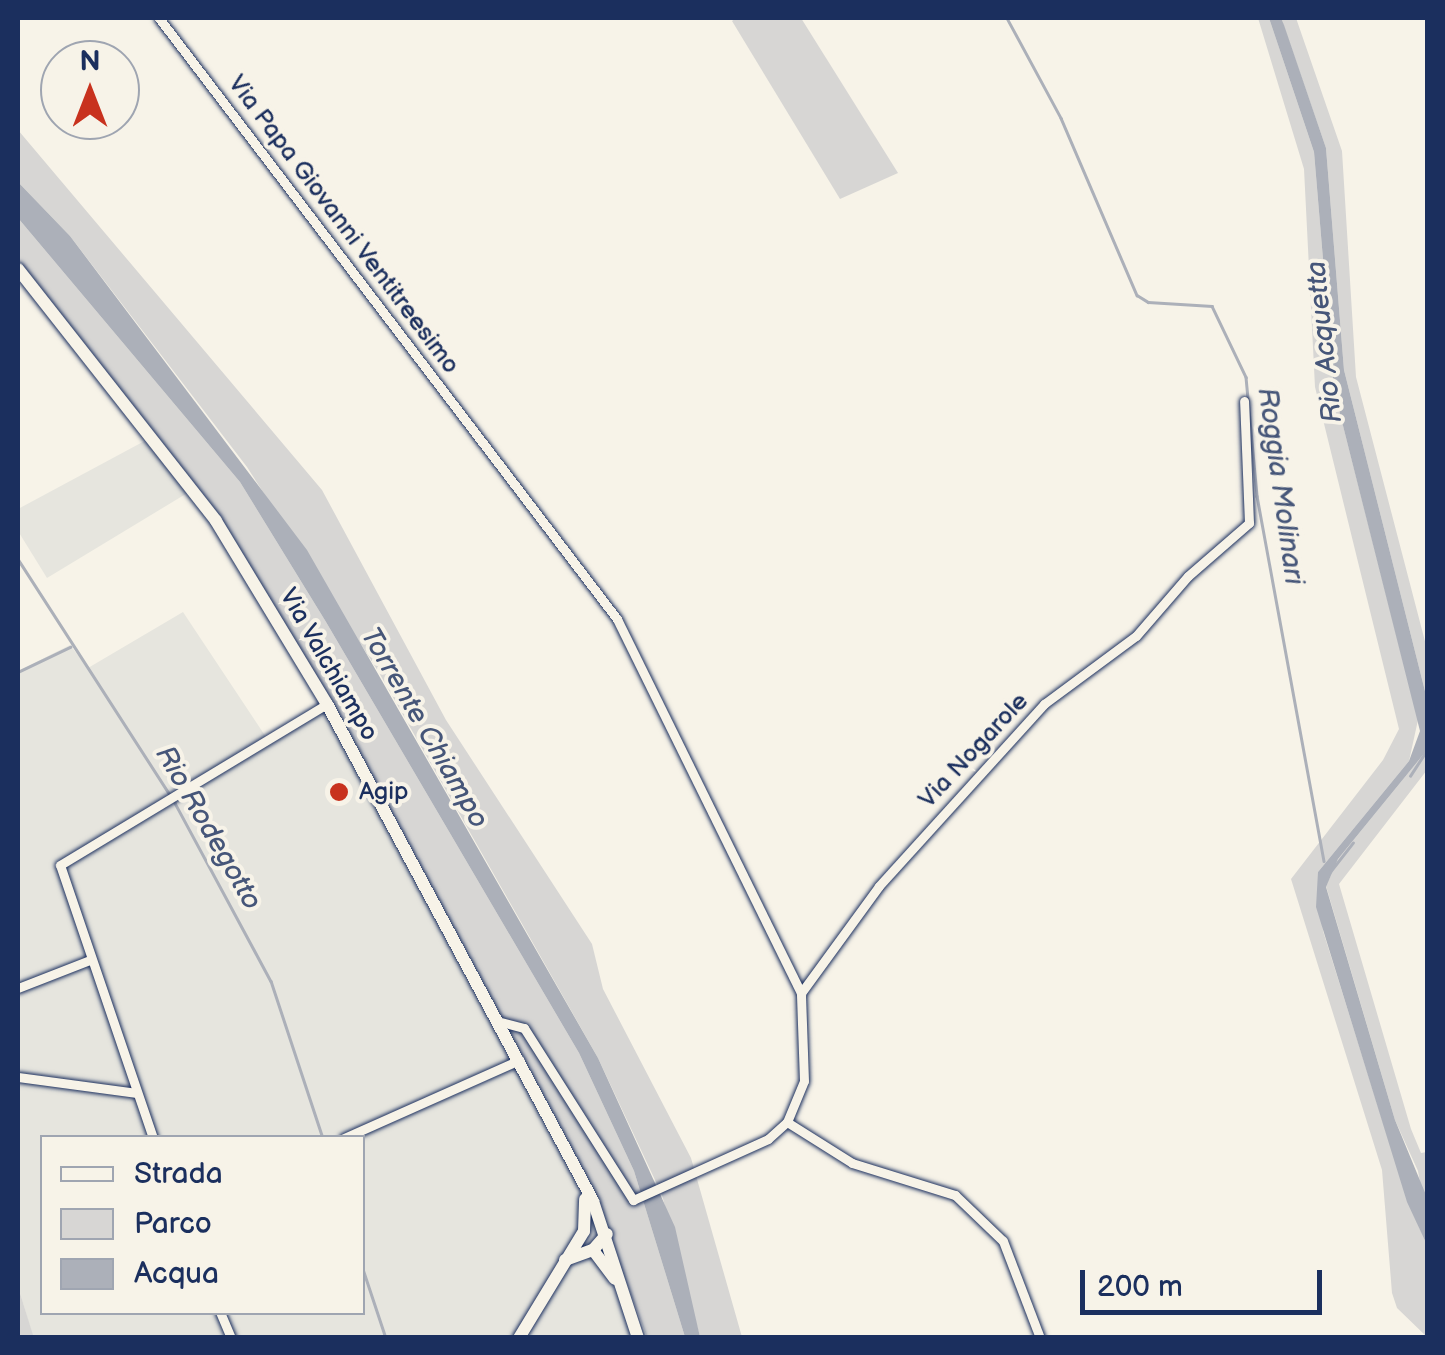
<!DOCTYPE html>
<html>
<head>
<meta charset="utf-8">
<style>
	body { margin:0 }
	#map { position:relative; width:1445px; height:1355px; overflow:hidden; background:#f7f3e8; font-family:"Balsamiq Sans",sans-serif }
	div>[style] { position:absolute }
	.built>* { inset:0; background:#e6e5de }
	.green>* { inset:0; background:#d7d6d4 }
	.water>* { inset:0; background:#acb0b9 }
	.stream>* { height:2.5px; margin:-1.25px; padding:0 1.25px; transform-origin:1.25px; border-radius:1.25px; background:#acb0b9 }
	.roads { filter:drop-shadow(0 0 2px #1b2f5e) drop-shadow(0 0 2px #1b2f5e) }
	.street>* { height:9px; margin:-4.5px; padding:0 4.5px; transform-origin:4.5px; border-radius:4.5px; background:#f7f3e8 }
	.secondary>* { height:12px; margin:-6px; padding:0 6px; transform-origin:6px; border-radius:6px; background:#f7f3e8 }
	.dots>* { width:28px; height:28px; translate:-50% -50%; box-sizing:border-box; border:5px solid #f7f3e8; border-radius:50% }
	span { translate:-50% -50%; white-space:nowrap; text-align:center; line-height:1.15; -webkit-text-stroke:8px #f7f3e8; paint-order:stroke }
	.street-label { font-size:25px; color:#1b2f5e }
	.poi-label { font-size:25px; color:#1b2f5e }
	.left { translate:0 -50%; text-align:left }
	.water-label { font-size:28px; color:#465679; font-style:italic }
	.frame { position:absolute; inset:0; border:20px solid #1b2f5e; pointer-events:none }
	.legend { position:absolute; left:40px; top:1135px; width:325px; height:180px; box-sizing:border-box; background:#f7f3e8; border:2px solid #9fa5b1; margin:0; padding:12px 18px; list-style:none; font-size:30px; color:#1b2f5e }
	.legend li { display:flex; align-items:center; gap:20px; height:50px }
	.legend b { width:50px; border:2px solid #9fa5b1 }
	.north { position:absolute; left:40px; top:40px; width:100px; height:100px; box-sizing:border-box; background:#f7f3e8; border:2px solid #9fa5b1; border-radius:50%; rotate:0deg; font-size:28px; font-weight:700; line-height:40px; text-align:center; color:#1b2f5e }
	.north::after { content:''; display:block; margin:auto; width:35px; height:45px; background:#c8321e; clip-path:polygon(50% 0,100% 100%,50% 72%,0 100%) }
	.scale { position:absolute; left:1080px; top:1270px; width:242px; height:45px; box-sizing:border-box; border:5px solid #1b2f5e; border-top:0; padding-left:12px; font-size:30px; line-height:35px; white-space:nowrap; color:#1b2f5e; -webkit-text-stroke:8px #f7f3e8; paint-order:stroke }
</style>
</head>
<body>
<div id="map">
	<div class="built">
		<i style="clip-path:polygon(152px 437px,194px 489px,47px 578px,18px 531px,18px 509px)"></i>
		<i style="clip-path:polygon(evenodd,183px 612px,266px 737px,324px 703px,599px 1209px,638px 1337px,33px 1337px,18px 1286px,18px 671px,70px 645px,88px 668px,183px 612px,42px 1138px,362px 1138px,362px 1312px,42px 1312px,42px 1138px)"></i>
	</div>
	<div class="green">
		<i style="clip-path:polygon(736px 18px,801px 18px,898px 173px,840px 199px,732px 21px)"></i>
		<i style="clip-path:polygon(1258px 18px,1269px 18px,1314px 152px,1334px 390px,1418px 720px,1409px 761px,1318px 872px,1323px 931px,1408px 1202px,1427px 1245px,1427px 1337px,1397px 1308px,1392px 1293px,1382px 1170px,1291px 879px,1383px 760px,1399px 729px,1315px 387px,1304px 169px)"></i>
		<i style="clip-path:polygon(1281px 18px,1296px 18px,1342px 151px,1356px 377px,1427px 649px,1427px 699px,1344px 370px,1326px 148px)"></i>
		<i style="clip-path:polygon(18px 130px,322px 490px,446px 720px,592px 944px,603px 989px,691px 1158px,742px 1337px,700px 1337px,662px 1195px,598px 1058px,521px 922px,378px 671px,247px 467px,70px 236px,18px 182px)"></i>
		<i style="clip-path:polygon(18px 218px,240px 482px,326px 622px,579px 1053px,634px 1171px,685px 1337px,647px 1337px,599px 1209px,266px 594px,18px 259px)"></i>
		<i style="clip-path:polygon(1427px 750px,1427px 770px,1339px 884px,1411px 1129px,1421px 1153px,1427px 1152px,1427px 1224px,1418px 1171px,1395px 1120px,1326px 886px,1338px 859px)"></i>
		<i style="clip-path:polygon(20px 1293px,33px 1335px,33px 1337px,18px 1337px)"></i>
	</div>
	<div class="water">
		<i style="clip-path:polygon(1269px 18px,1281px 18px,1284px 25px,1326px 148px,1344px 370px,1427px 699px,1427px 750px,1338px 859px,1326px 887px,1395px 1120px,1426px 1195px,1427px 1245px,1407px 1202px,1316px 907px,1318px 872px,1409px 761px,1420px 731px,1334px 390px,1314px 152px)"></i>
		<i style="clip-path:polygon(18px 182px,70px 236px,307px 550px,598px 1058px,675px 1227px,700px 1337px,685px 1337px,634px 1171px,579px 1053px,326px 622px,240px 482px,18px 218px)"></i>
	</div>
	<div class="stream">
		<i style="left:1007px;top:18px;width:114px;rotate:61.6deg"></i>
		<i style="left:1061px;top:118px;width:193px;rotate:66.8deg"></i>
		<i style="left:1137px;top:295px;width:13px;rotate:32deg"></i>
		<i style="left:1148px;top:302px;width:64px;rotate:3.6deg"></i>
		<i style="left:1212px;top:306px;width:79px;rotate:64.4deg"></i>
		<i style="left:1246px;top:377px;width:120px;rotate:84.7deg"></i>
		<i style="left:1257px;top:496px;width:371px;rotate:79.6deg"></i>
		<i style="left:18px;top:559px;width:290px;rotate:57.2deg"></i>
		<i style="left:175px;top:803px;width:202px;rotate:61.7deg"></i>
		<i style="left:271px;top:981px;width:165px;rotate:71.7deg"></i>
		<i style="left:18px;top:672px;width:58px;rotate:-25.7deg"></i>
		<i style="left:1410px;top:776px;width:33px;rotate:-57deg"></i>
		<i style="left:1330px;top:872px;width:37px;rotate:-52deg"></i>
		<i style="left:362px;top:1266px;width:76px;rotate:71.6deg"></i>
	</div>
	<div class="roads">
		<div class="street">
			<i style="left:159px;top:18px;width:756px;rotate:52.69deg"></i>
			<i style="left:617px;top:619px;width:417px;rotate:63.8deg"></i>
			<i style="left:18px;top:988px;width:77px;rotate:-21.3deg"></i>
			<i style="left:501px;top:1022px;width:24px;rotate:15deg"></i>
			<i style="left:524px;top:1028px;width:204px;rotate:57.6deg"></i>
			<i style="left:633px;top:1200px;width:148px;rotate:-24.3deg"></i>
			<i style="left:768px;top:1139px;width:25px;rotate:-42deg"></i>
			<i style="left:787px;top:1122px;width:44px;rotate:-67.5deg"></i>
			<i style="left:804px;top:1081px;width:88px;rotate:-92deg"></i>
			<i style="left:801px;top:993px;width:132px;rotate:-53.9deg"></i>
			<i style="left:879px;top:886px;width:246px;rotate:-47.8deg"></i>
			<i style="left:1044px;top:704px;width:114px;rotate:-36.5deg"></i>
			<i style="left:1136px;top:636px;width:79px;rotate:-49.1deg"></i>
			<i style="left:1188px;top:576px;width:81px;rotate:-41deg"></i>
			<i style="left:1249px;top:523px;width:122px;rotate:-92.3deg"></i>
			<i style="left:18px;top:1077px;width:120px;rotate:7.7deg"></i>
			<i style="left:787px;top:1122px;width:77px;rotate:32.2deg"></i>
			<i style="left:852px;top:1163px;width:108px;rotate:17.3deg"></i>
			<i style="left:955px;top:1195px;width:66px;rotate:43.8deg"></i>
			<i style="left:1003px;top:1241px;width:104px;rotate:69.1deg"></i>
			<i style="left:153px;top:1138px;width:288px;rotate:-108.8deg"></i>
			<i style="left:60px;top:865px;width:312px;rotate:-31.1deg"></i>
			<i style="left:344px;top:1138px;width:192px;rotate:-24deg"></i>
			<i style="left:220px;top:1312px;width:28px;rotate:67deg"></i>
		</div>
		<div class="secondary">
			<i style="left:18px;top:269px;width:320px;rotate:51.8deg"></i>
			<i style="left:216px;top:521px;width:214px;rotate:58.8deg"></i>
			<i style="left:327px;top:704px;width:564px;rotate:61.84deg"></i>
			<i style="left:593px;top:1201px;width:144px;rotate:71.8deg"></i>
			<i style="left:593px;top:1250px;width:36px;rotate:53deg"></i>
			<i style="left:565px;top:1260px;width:30px;rotate:-20deg"></i>
			<i style="left:593px;top:1250px;width:21px;rotate:-49deg"></i>
			<i style="left:519px;top:1338px;width:125px;rotate:-58.7deg"></i>
			<i style="left:584px;top:1231px;width:32px;rotate:-88deg"></i>
		</div>
	</div>
	<div class="dots">
		<i style="left:339px;top:792px;background:#c8321e"></i>
	</div>
	<div class="street-label">
		<span style="left:343px;top:225px;rotate:53deg">Via Papa Giovanni Ventitreesimo</span>
		<span style="left:328px;top:665px;rotate:60deg">Via Valchiampo</span>
		<span style="left:974px;top:751px;rotate:-47deg">Via Nogarole</span>
	</div>
	<div class="poi-label">
		<span class="left" style="left:359px;top:792px">Agip</span>
	</div>
	<div class="water-label">
		<span style="left:1325px;top:342px;rotate:-96deg">Rio Acquetta</span>
		<span style="left:1280px;top:486px;rotate:82deg">Roggia Molinari</span>
		<span style="left:424px;top:728px;rotate:60deg">Torrente Chiampo</span>
		<span style="left:208px;top:828px;rotate:60deg">Rio Rodegotto</span>
	</div>
	<div class="frame"></div>
	<ul class="legend">
	<li><b style="height:12px;background:#f7f3e8"></b>Strada</li>
	<li><b style="height:28px;background:#d7d6d4"></b>Parco</li>
	<li><b style="height:28px;background:#acb0b9"></b>Acqua</li>
	</ul>
	<div class="north">N</div>
	<div class="scale">200 m</div>
</div>
</body>
</html>
